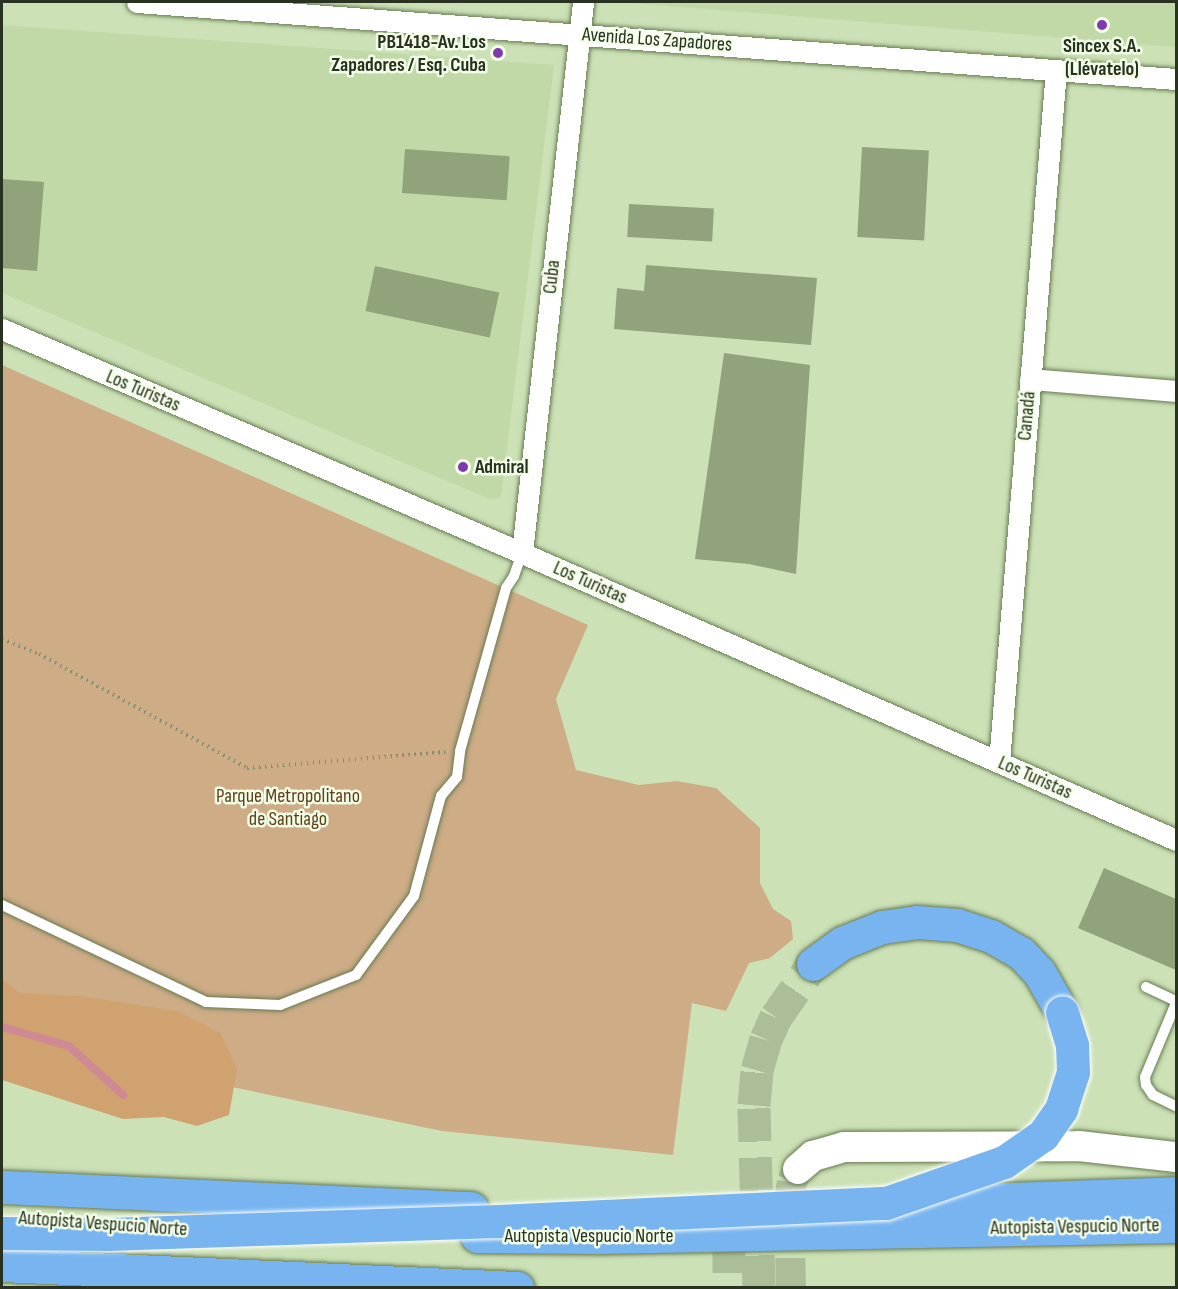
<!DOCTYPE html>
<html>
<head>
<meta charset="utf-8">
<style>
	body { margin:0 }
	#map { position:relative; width:1178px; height:1289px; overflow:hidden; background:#cce1b6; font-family:"Sofia Sans Condensed",sans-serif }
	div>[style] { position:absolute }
	.built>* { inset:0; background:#c1d9a7 }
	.green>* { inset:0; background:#ceac86 }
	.forest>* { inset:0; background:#d0a270 }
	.stream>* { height:8px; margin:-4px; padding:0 4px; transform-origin:4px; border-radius:4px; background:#ce8994 }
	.building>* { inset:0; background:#90a37a; transform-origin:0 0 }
	.secondary-tunnel>* { height:30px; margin-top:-15px; transform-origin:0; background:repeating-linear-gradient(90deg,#abbe98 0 30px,transparent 0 45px) }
	.motorway-tunnel>* { height:33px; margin-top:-16.5px; transform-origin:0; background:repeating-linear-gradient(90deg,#abbe98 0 33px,transparent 0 49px) }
	.path>* { height:4px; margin-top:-2px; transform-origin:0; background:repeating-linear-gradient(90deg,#819071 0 1.5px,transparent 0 6px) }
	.roads { filter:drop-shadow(0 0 2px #687b53) drop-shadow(0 0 2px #687b53) }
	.service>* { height:10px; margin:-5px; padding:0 5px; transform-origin:5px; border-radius:5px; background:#fff }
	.minor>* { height:21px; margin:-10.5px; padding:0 10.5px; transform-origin:10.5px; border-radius:10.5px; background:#fff }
	.secondary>* { height:30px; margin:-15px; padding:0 15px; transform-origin:15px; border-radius:15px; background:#fff }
	.motorway>* { height:33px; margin:-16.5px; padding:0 16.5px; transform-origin:16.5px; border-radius:16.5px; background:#77b4f0 }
	.bridges { filter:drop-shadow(0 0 2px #fff) drop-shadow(0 0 2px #fff) }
	.motorway-bridge>* { height:33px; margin:-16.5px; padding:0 16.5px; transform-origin:16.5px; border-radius:16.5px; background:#77b4f0 }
	.dots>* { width:16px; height:16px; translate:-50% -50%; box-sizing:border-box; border:3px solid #f3fee8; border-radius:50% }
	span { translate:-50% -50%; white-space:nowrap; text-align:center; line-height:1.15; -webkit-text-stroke:5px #f3fee8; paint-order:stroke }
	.street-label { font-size:20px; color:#293120 }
	.poi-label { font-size:20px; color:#293120; font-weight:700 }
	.right { translate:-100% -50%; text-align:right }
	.left { translate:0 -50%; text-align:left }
	.park-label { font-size:20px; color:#5f3f18 }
	.frame { position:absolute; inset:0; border:3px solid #293120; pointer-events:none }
</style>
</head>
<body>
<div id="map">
	<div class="built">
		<i style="clip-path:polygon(618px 2px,1176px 2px,1176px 47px)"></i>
		<i style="clip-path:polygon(2px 25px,554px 65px,501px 497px,492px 500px,2px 293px)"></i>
	</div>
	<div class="green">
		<i style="clip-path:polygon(2px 365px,588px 625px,556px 699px,576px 770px,639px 785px,677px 781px,716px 788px,760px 828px,760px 883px,773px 909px,791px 921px,793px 939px,770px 958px,749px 963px,726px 1011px,692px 1003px,673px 1155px,442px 1131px,2px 1039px)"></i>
	</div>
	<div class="forest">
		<i style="clip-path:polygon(2px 979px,19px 993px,80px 996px,177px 1011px,220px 1033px,237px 1069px,229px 1115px,197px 1126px,164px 1117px,123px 1119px,2px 1080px)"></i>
	</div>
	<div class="stream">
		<i style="left:2px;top:1027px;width:70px;rotate:15.8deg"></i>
		<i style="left:69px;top:1046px;width:73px;rotate:42.2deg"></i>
	</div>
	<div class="building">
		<i style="left:862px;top:147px;width:67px;height:90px;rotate:3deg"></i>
		<i style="left:405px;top:149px;width:105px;height:44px;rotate:4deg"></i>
		<i style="clip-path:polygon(2px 179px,44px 182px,37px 271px,2px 268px)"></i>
		<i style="left:629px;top:204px;width:85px;height:33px;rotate:3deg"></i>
		<i style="clip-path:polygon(646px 265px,817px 278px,811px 345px,614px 329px,617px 288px,644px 291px)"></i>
		<i style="left:375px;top:266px;width:127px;height:46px;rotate:12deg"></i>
		<i style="clip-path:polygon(724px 353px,810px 365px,796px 574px,749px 564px,695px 559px)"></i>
		<i style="clip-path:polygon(1104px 868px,1176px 899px,1176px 970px,1078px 928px)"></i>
	</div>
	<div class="secondary-tunnel">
		<i style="left:791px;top:1288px;width:88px;rotate:-91.3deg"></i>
		<i style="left:789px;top:1200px;width:18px;rotate:-81deg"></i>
		<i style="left:792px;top:1182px;width:14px;rotate:-65deg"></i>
	</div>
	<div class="motorway-tunnel">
		<i style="left:711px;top:1211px;width:23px;rotate:49deg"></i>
		<i style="left:726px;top:1228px;width:12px;rotate:76deg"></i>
		<i style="left:729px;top:1240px;width:48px;rotate:90deg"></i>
		<i style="left:759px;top:1288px;width:183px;rotate:-91.6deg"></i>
		<i style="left:754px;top:1105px;width:35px;rotate:-85deg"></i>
		<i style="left:757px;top:1070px;width:32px;rotate:-74deg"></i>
		<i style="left:766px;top:1039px;width:24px;rotate:-66deg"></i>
		<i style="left:776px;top:1017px;width:65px;rotate:-55.1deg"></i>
	</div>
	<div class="path">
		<i style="left:2px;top:639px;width:40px;rotate:22deg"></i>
		<i style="left:39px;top:654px;width:237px;rotate:28.7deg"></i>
		<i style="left:247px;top:768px;width:199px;rotate:-4.6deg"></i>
	</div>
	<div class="roads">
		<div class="service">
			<i style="left:2px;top:905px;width:226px;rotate:25.4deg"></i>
			<i style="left:206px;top:1002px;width:74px;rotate:2.3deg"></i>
			<i style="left:280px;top:1005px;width:82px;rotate:-21.5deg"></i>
			<i style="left:356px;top:975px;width:98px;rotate:-53.7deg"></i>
			<i style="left:414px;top:896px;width:104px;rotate:-74.9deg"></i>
			<i style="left:441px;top:796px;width:25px;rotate:-50deg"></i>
			<i style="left:457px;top:777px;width:26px;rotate:-83deg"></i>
			<i style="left:460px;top:751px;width:169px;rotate:-74.2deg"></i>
			<i style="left:506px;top:588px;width:14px;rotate:-56deg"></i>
			<i style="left:514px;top:576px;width:24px;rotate:-71deg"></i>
			<i style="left:1146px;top:987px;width:33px;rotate:25deg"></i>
			<i style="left:1176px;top:1003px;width:80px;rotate:112.7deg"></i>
			<i style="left:1145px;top:1077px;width:8px;rotate:83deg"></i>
			<i style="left:1146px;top:1085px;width:12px;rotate:55deg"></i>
			<i style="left:1153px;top:1095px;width:25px;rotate:26deg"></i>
		</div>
		<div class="minor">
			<i style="left:137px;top:2px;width:1042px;rotate:4.24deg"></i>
			<i style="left:2px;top:329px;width:566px;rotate:23.3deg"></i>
			<i style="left:522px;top:553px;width:714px;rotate:23.69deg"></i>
			<i style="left:1030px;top:379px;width:146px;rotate:4.7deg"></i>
			<i style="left:522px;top:553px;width:554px;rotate:-83.68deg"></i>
			<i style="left:999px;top:762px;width:694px;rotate:-85.29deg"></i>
		</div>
		<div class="secondary">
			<i style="left:798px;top:1169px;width:20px;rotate:-41deg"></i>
			<i style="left:813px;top:1156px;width:32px;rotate:-16deg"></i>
			<i style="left:844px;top:1147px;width:235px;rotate:-0.2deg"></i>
			<i style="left:1079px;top:1146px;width:98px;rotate:6.5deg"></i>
		</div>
		<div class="motorway">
			<i style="left:813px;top:964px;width:36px;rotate:-36deg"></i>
			<i style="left:842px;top:943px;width:43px;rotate:-21.8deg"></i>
			<i style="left:882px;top:927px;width:35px;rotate:-8deg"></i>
			<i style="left:917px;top:922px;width:40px;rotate:4.3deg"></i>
			<i style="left:957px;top:925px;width:36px;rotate:18deg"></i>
			<i style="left:991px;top:936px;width:34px;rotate:30deg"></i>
			<i style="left:1021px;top:953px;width:26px;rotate:47deg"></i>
			<i style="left:1039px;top:972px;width:46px;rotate:60.1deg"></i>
			<i style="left:2px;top:1187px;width:470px;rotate:2.6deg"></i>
			<i style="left:896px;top:1203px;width:280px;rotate:-2deg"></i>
			<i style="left:477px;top:1236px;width:122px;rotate:0.5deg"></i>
			<i style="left:599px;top:1237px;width:577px;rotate:-1.09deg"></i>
			<i style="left:2px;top:1265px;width:516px;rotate:2.56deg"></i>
		</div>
	</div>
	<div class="bridges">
		<div class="motorway-bridge">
			<i style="left:2px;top:1233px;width:106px;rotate:0.5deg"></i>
			<i style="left:108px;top:1234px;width:391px;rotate:-1.9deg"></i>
			<i style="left:499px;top:1221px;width:387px;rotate:-2.7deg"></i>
			<i style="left:886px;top:1203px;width:125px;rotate:-19.2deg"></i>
			<i style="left:1004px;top:1162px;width:47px;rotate:-34.7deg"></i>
			<i style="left:1043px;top:1135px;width:32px;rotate:-55deg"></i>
			<i style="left:1061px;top:1109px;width:39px;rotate:-72deg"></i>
			<i style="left:1073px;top:1072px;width:27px;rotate:-92deg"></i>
			<i style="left:1072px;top:1045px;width:34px;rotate:-107deg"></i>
		</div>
	</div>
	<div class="dots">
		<i style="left:1102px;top:25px;background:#7f3aae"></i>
		<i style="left:498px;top:53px;background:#7f3aae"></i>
		<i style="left:463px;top:467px;background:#7f3aae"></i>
	</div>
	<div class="street-label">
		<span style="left:657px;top:40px;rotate:4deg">Avenida Los Zapadores</span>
		<span style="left:552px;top:277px;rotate:-84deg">Cuba</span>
		<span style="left:143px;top:391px;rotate:23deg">Los Turistas</span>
		<span style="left:1027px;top:416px;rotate:-85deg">Canadá</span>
		<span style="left:590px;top:583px;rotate:24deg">Los Turistas</span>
		<span style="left:1035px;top:778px;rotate:24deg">Los Turistas</span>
		<span style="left:103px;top:1224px;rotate:4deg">Autopista Vespucio Norte</span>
		<span style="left:1075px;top:1227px;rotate:-1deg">Autopista Vespucio Norte</span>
		<span style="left:589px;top:1236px">Autopista Vespucio Norte</span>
	</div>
	<div class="poi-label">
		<span class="right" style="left:486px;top:54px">PB1418-Av. Los<br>Zapadores / Esq. Cuba</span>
		<span style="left:1102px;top:58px">Sincex S.A.<br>(Llévatelo)</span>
		<span class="left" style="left:475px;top:467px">Admiral</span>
	</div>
	<div class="park-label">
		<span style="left:288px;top:808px">Parque Metropolitano<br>de Santiago</span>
	</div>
	<div class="frame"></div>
</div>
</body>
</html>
